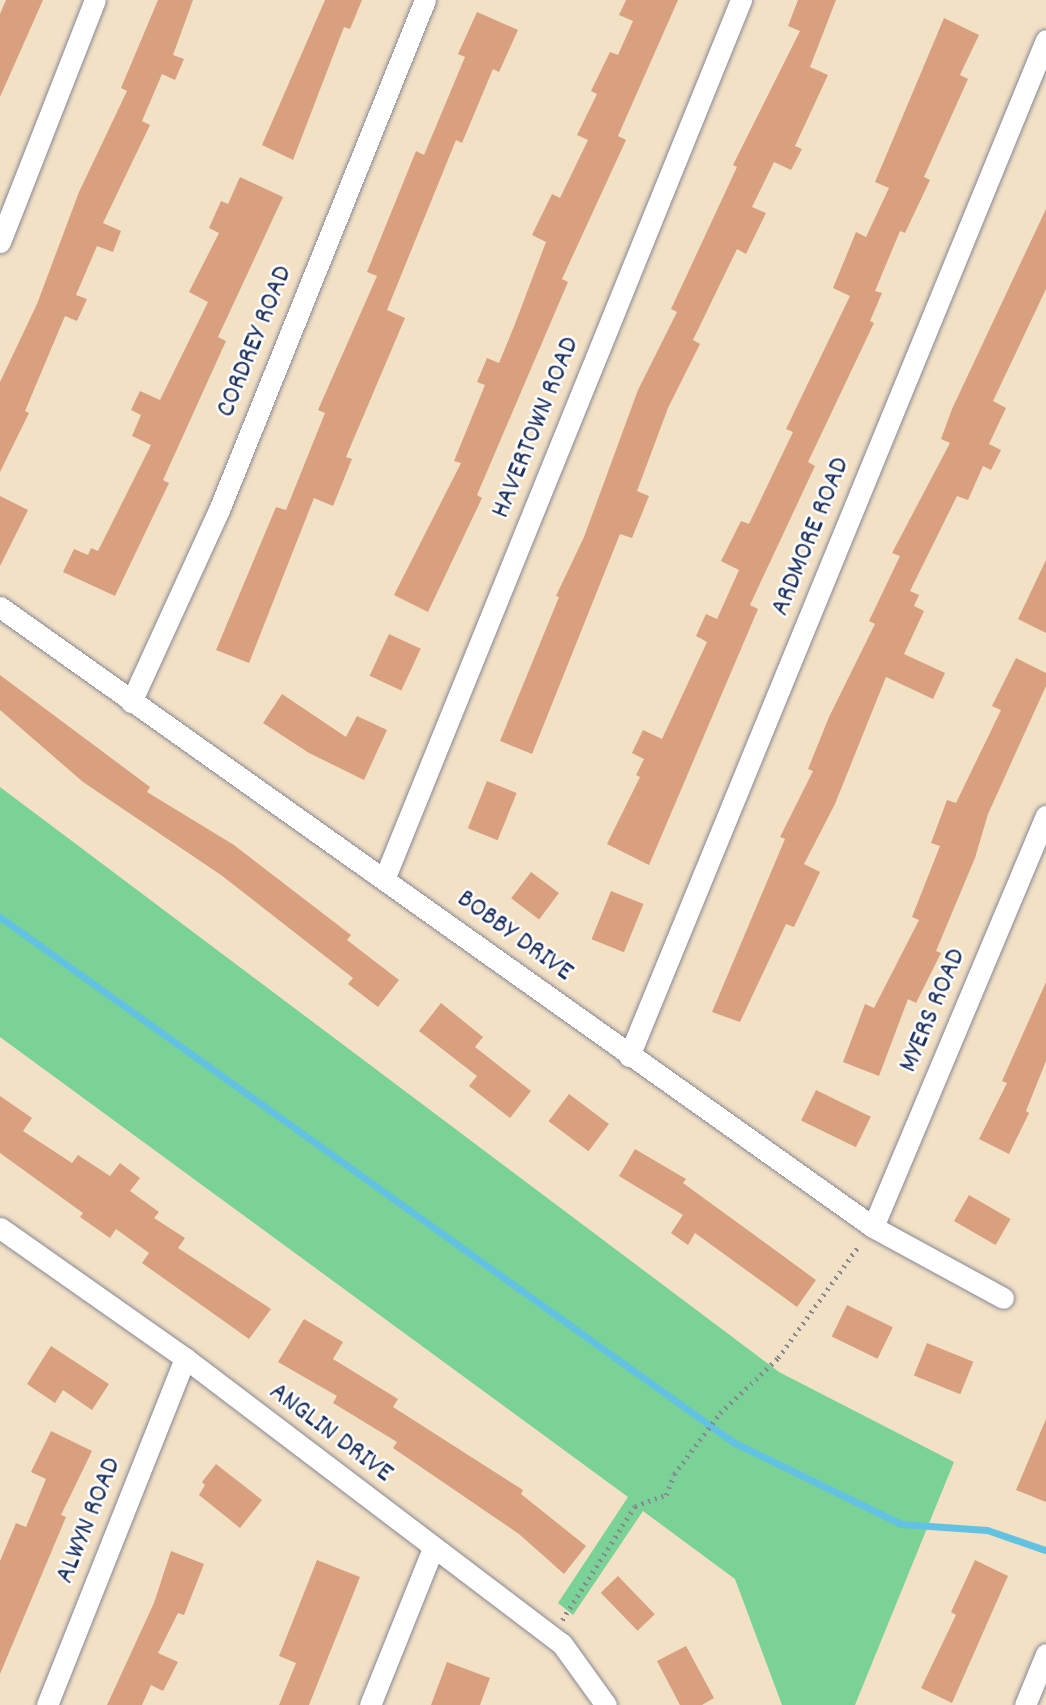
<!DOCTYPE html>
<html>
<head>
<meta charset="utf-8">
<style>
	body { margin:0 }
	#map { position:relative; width:1046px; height:1705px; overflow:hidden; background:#f3e1c6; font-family:Dekko,sans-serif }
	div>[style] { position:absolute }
	.green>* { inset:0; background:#7ad297 }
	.stream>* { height:7px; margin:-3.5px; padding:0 3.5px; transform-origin:3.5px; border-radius:3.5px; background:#63c2e1 }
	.building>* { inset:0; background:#d8a07f; transform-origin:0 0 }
	.path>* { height:4.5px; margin-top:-2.25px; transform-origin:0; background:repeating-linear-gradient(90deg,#878892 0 2px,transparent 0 7px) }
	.roads { filter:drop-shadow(0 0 2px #878892) drop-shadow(0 0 2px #878892) }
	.street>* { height:21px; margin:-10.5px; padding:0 10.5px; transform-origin:10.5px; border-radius:10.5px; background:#fff }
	span { translate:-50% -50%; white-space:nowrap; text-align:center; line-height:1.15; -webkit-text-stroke:5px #fff; paint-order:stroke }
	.street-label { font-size:28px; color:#1b2f5e }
</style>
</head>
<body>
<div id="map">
	<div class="green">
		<i style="clip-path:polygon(0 787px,779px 1372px,954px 1462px,855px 1705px,782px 1705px,735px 1579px,643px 1511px,573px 1615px,558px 1603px,628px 1497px,0 1037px)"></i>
	</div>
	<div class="stream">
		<i style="left:0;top:917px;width:902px;rotate:35.61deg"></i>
		<i style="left:733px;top:1442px;width:187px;rotate:26deg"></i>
		<i style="left:901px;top:1524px;width:86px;rotate:4deg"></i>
		<i style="left:987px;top:1530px;width:61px;rotate:19deg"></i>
	</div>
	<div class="building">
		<i style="clip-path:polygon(6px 0,43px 0,0 97px,0 14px)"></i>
		<i style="clip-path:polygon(158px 0,193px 0,173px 55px,184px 59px,175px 80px,162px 74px,142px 121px,150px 125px,103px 223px,121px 231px,113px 252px,97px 246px,76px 295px,87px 299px,77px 321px,65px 316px,25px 411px,29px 413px,0 472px,0 382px,37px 304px,79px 192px,127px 91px,121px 88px)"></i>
		<i style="clip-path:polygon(325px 0,362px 0,350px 29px,344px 27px,293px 160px,262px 145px)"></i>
		<i style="clip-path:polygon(626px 0,678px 0,618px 136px,626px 140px,562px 279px,568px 282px,477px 495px,482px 498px,428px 612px,394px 595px,461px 463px,454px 461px,485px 385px,477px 382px,487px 358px,499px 363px,515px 324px,546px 242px,532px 235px,552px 194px,560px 198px,588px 140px,577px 135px,597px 94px,591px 91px,610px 52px,618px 55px,633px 21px,619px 15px)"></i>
		<i style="clip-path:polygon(798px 0,836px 0,810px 67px,828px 75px,795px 146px,802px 149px,791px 170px,774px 162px,752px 207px,766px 213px,746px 254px,737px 249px,693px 340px,700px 344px,668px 408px,637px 491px,649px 496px,632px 538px,620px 534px,532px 754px,500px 741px,559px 597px,556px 596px,584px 537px,638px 390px,677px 312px,671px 309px,737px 167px,733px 165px,800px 31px,788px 26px)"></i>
		<i style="clip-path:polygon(477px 12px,518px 30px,499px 72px,493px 69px,462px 143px,456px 140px,387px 310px,405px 318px,346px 457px,352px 459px,333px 506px,314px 498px,249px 663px,216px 650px,276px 507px,286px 510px,325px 413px,318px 410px,377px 276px,367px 272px,416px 151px,424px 155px,465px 57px,458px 54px)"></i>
		<i style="clip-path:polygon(944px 18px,979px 35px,960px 75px,968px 79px,924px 177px,930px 180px,905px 233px,900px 231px,875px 291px,882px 293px,870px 321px,874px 323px,808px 462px,815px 466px,750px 605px,758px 609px,649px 865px,607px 844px,640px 777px,636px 775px,644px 759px,632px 753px,643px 730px,662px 739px,707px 642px,696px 636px,706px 614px,717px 619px,739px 570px,721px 561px,741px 521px,749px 524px,793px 432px,786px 429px,850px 296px,833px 288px,856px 232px,866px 237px,889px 188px,875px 182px)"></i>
		<i style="clip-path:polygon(240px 177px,283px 197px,218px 337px,226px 341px,163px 480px,169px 483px,115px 596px,63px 572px,74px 549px,88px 555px,91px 548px,98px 551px,151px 445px,132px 436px,141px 415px,131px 410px,140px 391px,160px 400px,208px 302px,189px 292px,219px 233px,209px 228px,221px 201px,228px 204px)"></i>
		<i style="clip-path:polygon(1046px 209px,1046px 289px,993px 401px,1006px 408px,989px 444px,1001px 450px,991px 470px,983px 466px,968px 500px,957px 496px,910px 591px,919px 595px,914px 606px,924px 611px,904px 654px,945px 673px,933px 699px,886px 677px,835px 804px,804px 864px,820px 872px,794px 927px,786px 924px,740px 1022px,712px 1012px,785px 839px,780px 837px,813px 771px,808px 769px,829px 717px,875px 624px,869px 621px,900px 556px,892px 553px,950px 443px,941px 439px,952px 409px)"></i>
		<i style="clip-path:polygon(0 496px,28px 510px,0 566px)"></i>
		<i style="clip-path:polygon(1046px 560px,1046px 633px,1018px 619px)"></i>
		<i style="left:389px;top:634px;width:35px;height:46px;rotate:25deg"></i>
		<i style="clip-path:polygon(1016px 658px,1046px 673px,1046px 686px,988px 814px,975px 858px,936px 951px,941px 953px,916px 1003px,908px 999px,879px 1076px,843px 1062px,865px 1004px,874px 1008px,919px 920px,912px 917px,940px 846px,931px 843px,947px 800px,956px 803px,1001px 710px,992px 706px)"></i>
		<i style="clip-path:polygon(0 675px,150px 787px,147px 792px,234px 845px,351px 935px,347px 940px,399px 980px,378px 1007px,348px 984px,353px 978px,221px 875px,83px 782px,0 710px)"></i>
		<i style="clip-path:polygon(282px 694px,346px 737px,357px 716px,387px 730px,364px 780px,309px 753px,263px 723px)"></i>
		<i style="left:487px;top:781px;width:32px;height:51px;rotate:22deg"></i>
		<i style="left:531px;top:872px;width:35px;height:33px;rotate:37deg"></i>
		<i style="left:611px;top:891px;width:35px;height:52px;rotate:22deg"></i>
		<i style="clip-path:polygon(1046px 982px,1046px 1061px,1026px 1111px,1029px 1113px,1009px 1154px,979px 1139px,1007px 1083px,1002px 1081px)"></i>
		<i style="clip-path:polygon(441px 1003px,483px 1037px,475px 1047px,531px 1091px,510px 1118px,469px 1086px,477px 1076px,419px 1031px)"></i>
		<i style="left:816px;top:1090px;width:61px;height:34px;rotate:26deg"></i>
		<i style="left:569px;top:1094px;width:50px;height:34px;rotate:37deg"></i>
		<i style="clip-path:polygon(0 1096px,32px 1118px,23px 1131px,72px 1163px,78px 1155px,110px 1176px,120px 1163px,140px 1178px,130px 1191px,159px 1212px,154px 1218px,185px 1238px,178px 1248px,271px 1309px,249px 1339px,142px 1263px,149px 1253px,116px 1229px,110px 1238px,80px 1217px,83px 1213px,0 1153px)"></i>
		<i style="clip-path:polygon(635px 1149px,686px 1179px,683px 1183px,816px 1280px,797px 1307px,695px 1233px,688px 1245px,671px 1233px,683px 1215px,619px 1176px)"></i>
		<i style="left:969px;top:1195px;width:48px;height:30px;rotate:30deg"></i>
		<i style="left:847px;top:1305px;width:51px;height:35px;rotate:26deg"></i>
		<i style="clip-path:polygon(304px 1319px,343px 1342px,333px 1359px,398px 1399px,393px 1407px,523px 1490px,521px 1494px,586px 1546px,564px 1574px,519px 1534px,393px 1448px,397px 1442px,333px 1403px,337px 1396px,278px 1362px)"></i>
		<i style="left:927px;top:1343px;width:50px;height:35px;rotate:22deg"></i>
		<i style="clip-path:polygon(51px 1346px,109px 1384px,92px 1410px,63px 1390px,55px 1403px,27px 1384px)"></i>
		<i style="clip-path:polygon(1046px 1419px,1046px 1502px,1016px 1490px)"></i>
		<i style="clip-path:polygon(51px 1431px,92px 1451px,61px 1515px,66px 1517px,0 1674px,0 1561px,16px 1523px,26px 1527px,46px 1479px,31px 1472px)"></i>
		<i style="clip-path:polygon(216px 1464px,262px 1500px,240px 1528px,199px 1495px,205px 1485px,202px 1482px)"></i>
		<i style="clip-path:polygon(171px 1551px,204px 1564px,184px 1615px,178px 1613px,158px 1653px,178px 1662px,163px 1691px,151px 1685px,142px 1705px,107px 1705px,154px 1603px)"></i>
		<i style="clip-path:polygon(317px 1560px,360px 1577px,309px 1705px,279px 1705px,296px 1663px,279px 1656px)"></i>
		<i style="clip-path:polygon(975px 1560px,1008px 1576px,952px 1703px,921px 1688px,956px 1615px,951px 1612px)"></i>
		<i style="left:618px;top:1576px;width:53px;height:24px;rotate:46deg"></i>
		<i style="clip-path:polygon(686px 1646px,714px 1698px,702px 1705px,680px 1705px,657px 1661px)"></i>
		<i style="clip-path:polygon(447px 1662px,490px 1678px,480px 1705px,431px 1705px)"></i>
	</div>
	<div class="path">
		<i style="left:562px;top:1620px;width:135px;rotate:-57.4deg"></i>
		<i style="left:635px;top:1506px;width:33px;rotate:-20deg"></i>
		<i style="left:666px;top:1495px;width:22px;rotate:-69deg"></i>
		<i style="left:674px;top:1474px;width:76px;rotate:-53deg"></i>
		<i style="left:720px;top:1413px;width:80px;rotate:-43.5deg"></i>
		<i style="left:778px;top:1358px;width:140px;rotate:-54.3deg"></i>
	</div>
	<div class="roads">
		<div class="street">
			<i style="left:0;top:242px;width:260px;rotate:-68.6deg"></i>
			<i style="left:0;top:607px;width:1071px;rotate:35.38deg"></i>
			<i style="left:873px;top:1227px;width:148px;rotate:28.6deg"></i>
			<i style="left:131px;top:702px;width:211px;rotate:-65.4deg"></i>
			<i style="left:219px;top:510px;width:550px;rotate:-68.01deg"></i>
			<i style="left:385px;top:877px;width:947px;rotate:-67.91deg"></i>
			<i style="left:629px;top:1056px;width:1098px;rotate:-67.69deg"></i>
			<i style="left:873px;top:1227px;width:446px;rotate:-67.2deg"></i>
			<i style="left:0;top:1228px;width:226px;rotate:35.1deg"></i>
			<i style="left:185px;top:1358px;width:473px;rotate:37.2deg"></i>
			<i style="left:562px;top:1644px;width:75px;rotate:54.2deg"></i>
			<i style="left:47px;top:1705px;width:373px;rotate:-68.3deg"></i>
			<i style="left:370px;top:1705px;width:169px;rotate:-68.1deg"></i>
			<i style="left:1025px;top:1705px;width:55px;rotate:-67.6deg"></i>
		</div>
	</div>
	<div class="street-label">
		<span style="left:256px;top:342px;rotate:-68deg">CORDREY ROAD</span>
		<span style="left:537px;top:428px;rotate:-68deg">HAVERTOWN ROAD</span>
		<span style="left:812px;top:537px;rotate:-68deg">ARDMORE ROAD</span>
		<span style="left:514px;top:937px;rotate:36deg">BOBBY DRIVE</span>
		<span style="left:934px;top:1011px;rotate:-67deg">MYERS ROAD</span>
		<span style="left:330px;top:1434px;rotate:37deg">ANGLIN DRIVE</span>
		<span style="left:90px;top:1521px;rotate:-68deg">ALWYN ROAD</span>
	</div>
</div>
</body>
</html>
